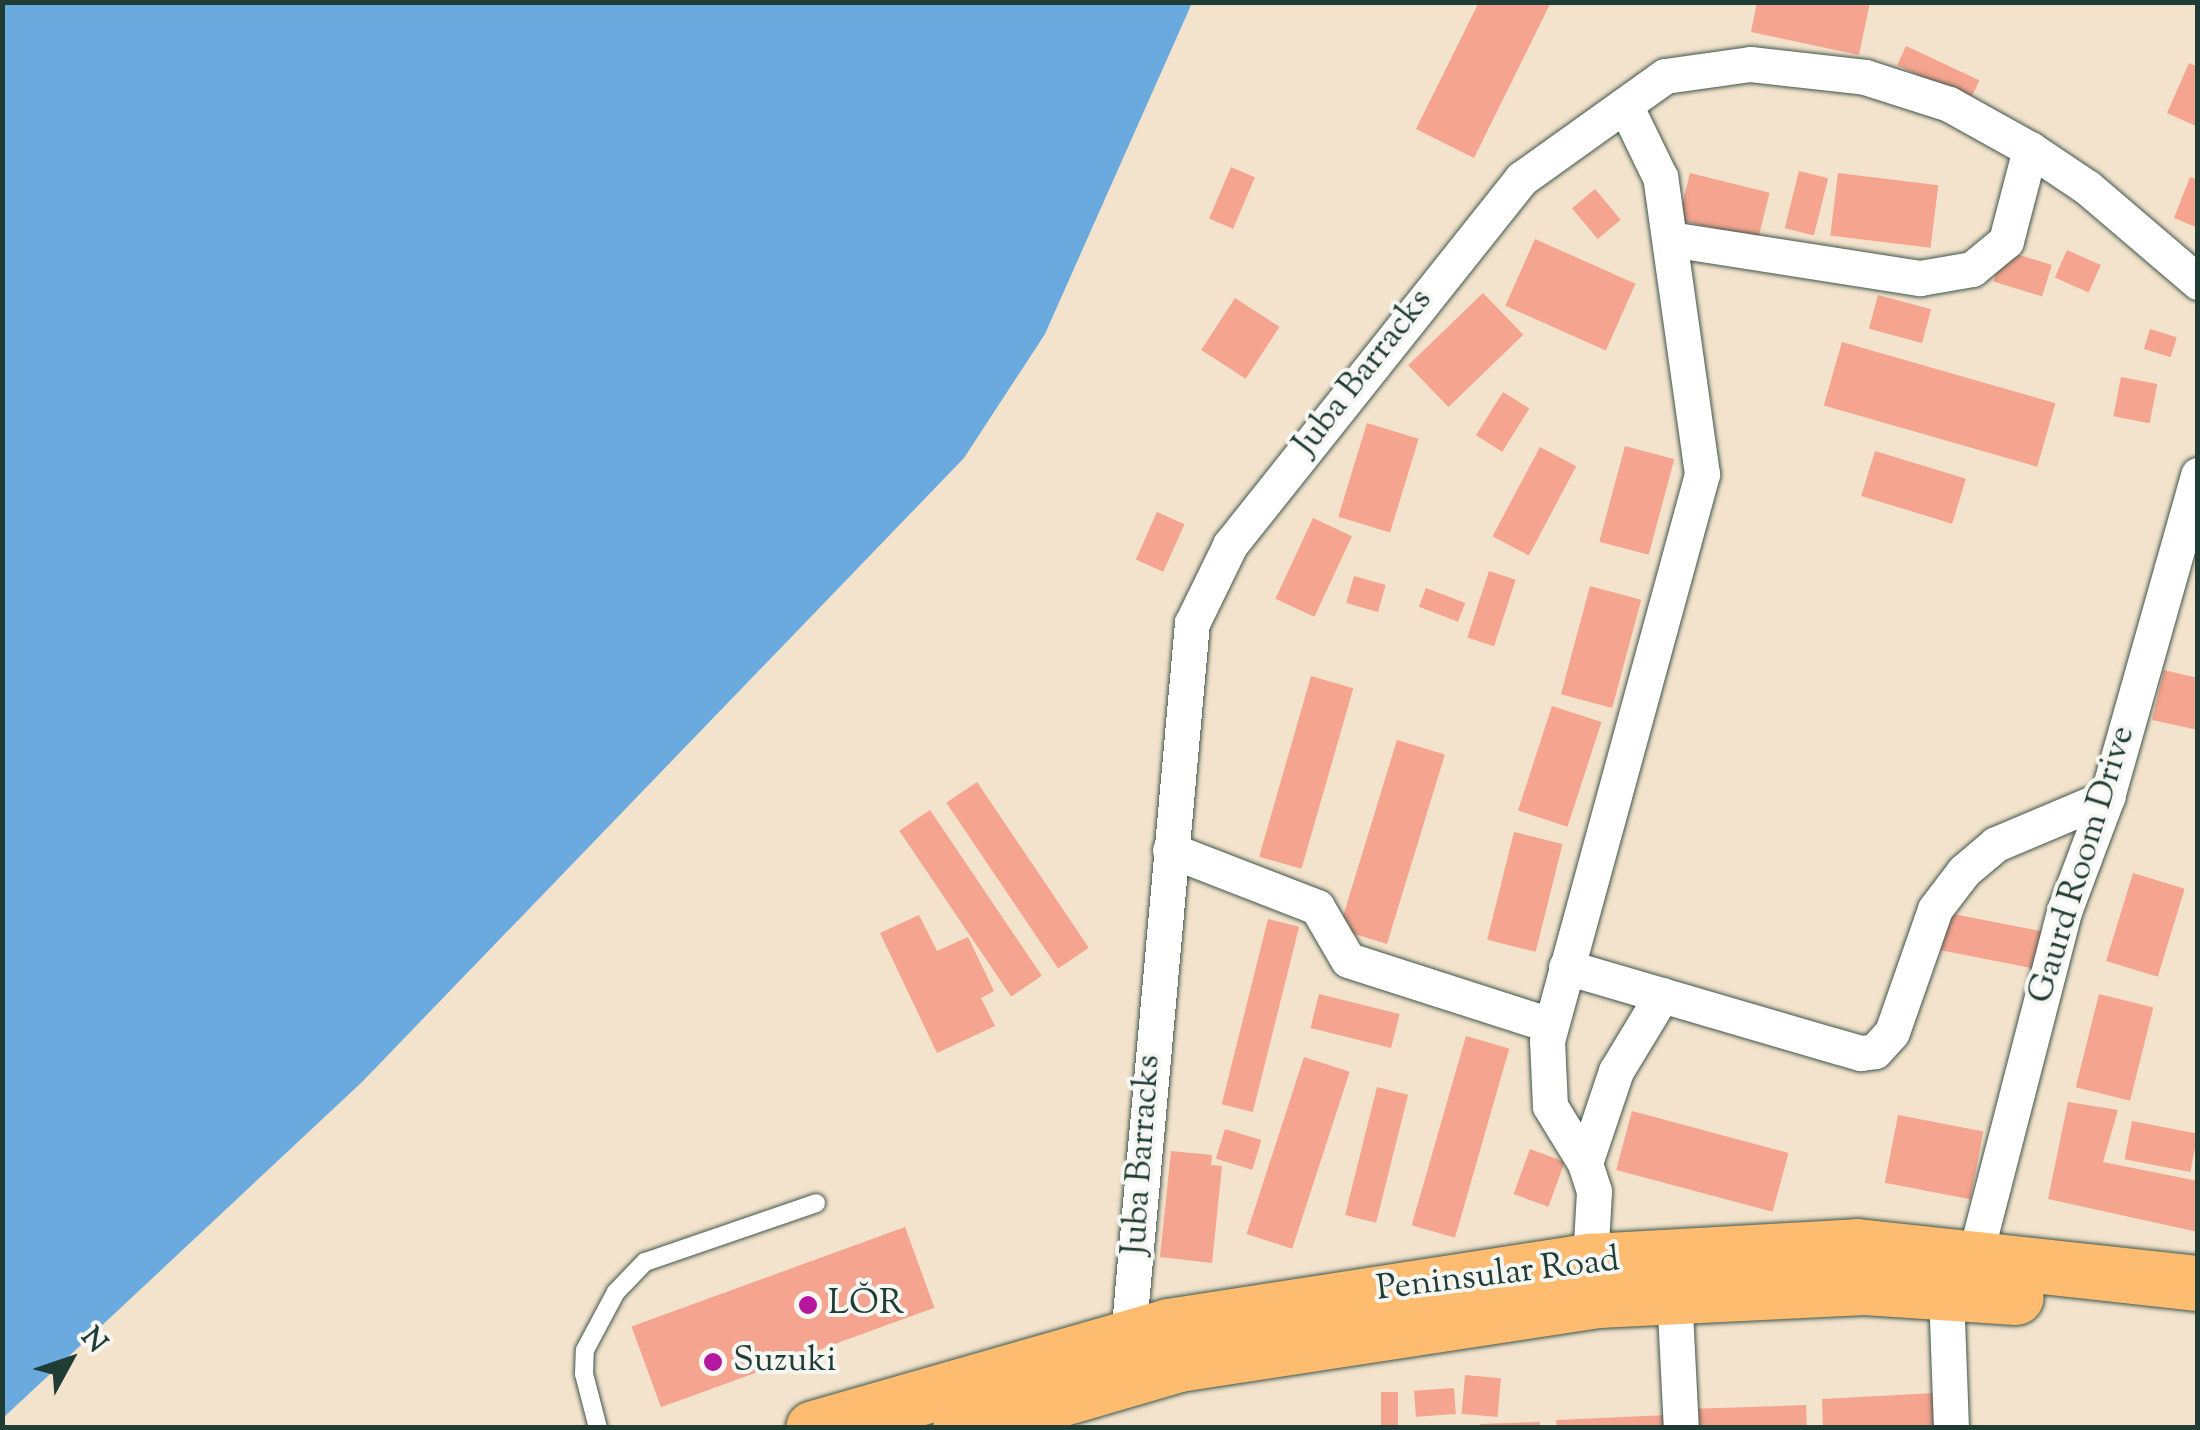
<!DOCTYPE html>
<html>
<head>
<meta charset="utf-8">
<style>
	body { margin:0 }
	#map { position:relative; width:2200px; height:1430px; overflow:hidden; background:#f3e3cc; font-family:"Sorts Mill Goudy",serif }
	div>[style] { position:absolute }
	.water>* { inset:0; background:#6aaade }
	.building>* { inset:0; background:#f4a48f; transform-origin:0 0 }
	.roads { filter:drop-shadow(0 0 2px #3f564b) drop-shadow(0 0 2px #3f564b) }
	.lane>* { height:18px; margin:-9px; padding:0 9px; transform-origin:9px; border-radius:9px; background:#fff }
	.street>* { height:35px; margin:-17.5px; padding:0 17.5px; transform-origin:17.5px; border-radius:17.5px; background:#fff }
	.primary>* { height:55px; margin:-27.5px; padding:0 27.5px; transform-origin:27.5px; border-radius:27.5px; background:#fdbc70 }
	.dots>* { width:28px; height:28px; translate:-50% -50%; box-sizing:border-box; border:5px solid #f6f6f2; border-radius:50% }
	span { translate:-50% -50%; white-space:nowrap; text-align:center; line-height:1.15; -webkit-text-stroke:8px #f6f6f2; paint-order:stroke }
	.street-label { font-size:35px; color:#1f3d34 }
	.poi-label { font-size:35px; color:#1f3d34 }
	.left { translate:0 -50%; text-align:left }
	.frame { position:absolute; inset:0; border:5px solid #1f3d34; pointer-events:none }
	.north { position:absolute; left:20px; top:1310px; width:100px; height:100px; -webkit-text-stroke:8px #f6f6f2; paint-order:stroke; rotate:50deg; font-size:28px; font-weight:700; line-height:40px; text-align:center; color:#1f3d34 }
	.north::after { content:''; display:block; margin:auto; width:35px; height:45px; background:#1f3d34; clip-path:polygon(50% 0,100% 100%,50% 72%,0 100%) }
</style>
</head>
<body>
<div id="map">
	<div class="water">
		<i style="clip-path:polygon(3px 2px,1192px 3px,1045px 334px,964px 458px,362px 1082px,3px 1418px)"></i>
	</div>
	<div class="building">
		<i style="clip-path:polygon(1479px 2px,1551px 2px,1474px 158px,1416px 129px)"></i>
		<i style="clip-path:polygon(1757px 2px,1870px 2px,1859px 55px,1751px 32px)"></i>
		<i style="left:1906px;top:46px;width:81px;height:21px;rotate:25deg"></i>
		<i style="clip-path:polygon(2189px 63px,2198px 67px,2198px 127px,2167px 113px)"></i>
		<i style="left:1231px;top:167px;width:26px;height:56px;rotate:23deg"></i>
		<i style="left:1799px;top:171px;width:30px;height:59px;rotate:14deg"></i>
		<i style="left:1690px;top:173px;width:82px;height:48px;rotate:14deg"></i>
		<i style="left:1838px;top:173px;width:101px;height:63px;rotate:7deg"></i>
		<i style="clip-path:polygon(2190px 177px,2198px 180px,2198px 228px,2174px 218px)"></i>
		<i style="left:1595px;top:189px;width:40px;height:30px;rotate:50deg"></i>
		<i style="left:1535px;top:239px;width:110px;height:73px;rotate:24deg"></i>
		<i style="left:2003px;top:250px;width:51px;height:33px;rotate:17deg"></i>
		<i style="left:2067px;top:250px;width:37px;height:30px;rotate:24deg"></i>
		<i style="left:1483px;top:293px;width:58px;height:104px;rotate:46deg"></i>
		<i style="left:1878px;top:295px;width:55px;height:35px;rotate:15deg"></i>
		<i style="left:1235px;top:298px;width:53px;height:62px;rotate:33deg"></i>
		<i style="left:2150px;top:329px;width:28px;height:21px;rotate:17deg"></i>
		<i style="left:1842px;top:342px;width:222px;height:66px;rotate:16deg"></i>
		<i style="left:2121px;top:377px;width:37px;height:40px;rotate:11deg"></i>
		<i style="left:1503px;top:392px;width:31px;height:51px;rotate:32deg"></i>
		<i style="left:1367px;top:423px;width:54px;height:98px;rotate:17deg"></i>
		<i style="left:1625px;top:446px;width:51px;height:99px;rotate:15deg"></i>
		<i style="left:1540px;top:447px;width:41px;height:101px;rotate:28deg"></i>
		<i style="left:1875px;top:451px;width:95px;height:47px;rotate:17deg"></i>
		<i style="left:1157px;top:512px;width:30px;height:52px;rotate:24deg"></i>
		<i style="left:1313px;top:518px;width:43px;height:89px;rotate:25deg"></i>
		<i style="left:1489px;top:571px;width:28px;height:70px;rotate:18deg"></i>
		<i style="left:1354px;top:576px;width:33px;height:28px;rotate:16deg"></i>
		<i style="left:1590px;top:586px;width:53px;height:112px;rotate:15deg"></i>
		<i style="left:1426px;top:588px;width:42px;height:20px;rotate:21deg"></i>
		<i style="clip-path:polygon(2164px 670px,2198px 678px,2198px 730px,2152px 720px)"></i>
		<i style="left:1311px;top:676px;width:44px;height:188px;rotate:16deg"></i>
		<i style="left:1552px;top:706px;width:52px;height:110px;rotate:18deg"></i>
		<i style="left:1397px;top:740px;width:50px;height:198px;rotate:17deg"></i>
		<i style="left:977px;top:782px;width:200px;height:37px;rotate:56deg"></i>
		<i style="left:930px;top:810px;width:200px;height:37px;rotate:56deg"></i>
		<i style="left:1514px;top:832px;width:50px;height:111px;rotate:14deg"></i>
		<i style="left:2133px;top:873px;width:54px;height:92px;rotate:17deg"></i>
		<i style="left:1948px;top:913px;width:102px;height:38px;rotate:11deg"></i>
		<i style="clip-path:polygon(919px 915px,937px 951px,968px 937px,994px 991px,981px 998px,995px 1026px,937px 1053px,880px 933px)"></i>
		<i style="left:1268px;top:919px;width:32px;height:191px;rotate:14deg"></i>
		<i style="left:1319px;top:994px;width:83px;height:35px;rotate:14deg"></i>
		<i style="left:2099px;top:994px;width:56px;height:96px;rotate:14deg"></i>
		<i style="left:1466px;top:1036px;width:45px;height:197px;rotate:16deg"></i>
		<i style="left:1304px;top:1057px;width:48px;height:186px;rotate:18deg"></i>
		<i style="left:1377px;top:1087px;width:32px;height:132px;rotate:14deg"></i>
		<i style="clip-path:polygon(2068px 1102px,2118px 1110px,2103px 1162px,2198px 1181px,2198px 1232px,2048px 1199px)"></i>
		<i style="left:1632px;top:1111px;width:162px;height:61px;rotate:15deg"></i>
		<i style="left:1898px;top:1115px;width:87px;height:69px;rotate:11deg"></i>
		<i style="left:2132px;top:1121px;width:67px;height:39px;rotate:11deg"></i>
		<i style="left:1225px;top:1129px;width:38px;height:31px;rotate:17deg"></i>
		<i style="left:1530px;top:1149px;width:37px;height:48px;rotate:20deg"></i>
		<i style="clip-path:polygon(1171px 1151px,1212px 1155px,1211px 1165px,1222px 1166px,1212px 1263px,1160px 1257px)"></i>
		<i style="left:905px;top:1227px;width:86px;height:291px;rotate:70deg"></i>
		<i style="left:1465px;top:1375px;width:36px;height:39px;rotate:5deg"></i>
		<i style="left:1454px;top:1388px;width:26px;height:40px;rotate:86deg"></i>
		<i style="left:1381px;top:1392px;width:17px;height:35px"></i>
		<i style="clip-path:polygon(1935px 1393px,1937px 1428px,1823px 1428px,1822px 1399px)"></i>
		<i style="left:1806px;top:1405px;width:23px;height:109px;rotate:88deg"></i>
		<i style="clip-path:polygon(1668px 1415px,1668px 1428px,1557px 1428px,1556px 1420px)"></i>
		<i style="clip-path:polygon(1540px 1422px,1540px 1428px,1480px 1428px,1480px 1424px)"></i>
	</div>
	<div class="roads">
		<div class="lane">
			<i style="left:598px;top:1428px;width:56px;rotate:-104.5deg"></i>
			<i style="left:584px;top:1374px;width:24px;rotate:-88deg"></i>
			<i style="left:585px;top:1350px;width:66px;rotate:-61.9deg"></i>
			<i style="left:616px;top:1292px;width:42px;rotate:-46deg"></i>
			<i style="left:645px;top:1262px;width:181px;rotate:-19deg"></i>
		</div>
		<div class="street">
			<i style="left:1670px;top:239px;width:253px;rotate:8.9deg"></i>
			<i style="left:1920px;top:278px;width:53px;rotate:-9.8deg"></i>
			<i style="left:1972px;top:269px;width:44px;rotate:-39.5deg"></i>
			<i style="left:2006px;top:241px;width:95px;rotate:-75.4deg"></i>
			<i style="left:1170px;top:850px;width:158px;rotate:21.2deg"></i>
			<i style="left:1317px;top:907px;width:61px;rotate:59.7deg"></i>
			<i style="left:1348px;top:960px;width:212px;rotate:17.8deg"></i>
			<i style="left:1566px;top:967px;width:307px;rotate:16.3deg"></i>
			<i style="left:1861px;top:1053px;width:14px;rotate:-8deg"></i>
			<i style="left:1875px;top:1051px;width:25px;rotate:-48deg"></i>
			<i style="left:1892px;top:1032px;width:130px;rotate:-70.7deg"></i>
			<i style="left:1935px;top:909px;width:48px;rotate:-52.7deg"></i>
			<i style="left:1964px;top:871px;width:42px;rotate:-40.2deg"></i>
			<i style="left:1996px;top:844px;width:121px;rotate:-22.9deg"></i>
			<i style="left:1585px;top:1163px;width:97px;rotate:-71.4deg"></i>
			<i style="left:1616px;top:1071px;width:89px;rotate:-58.8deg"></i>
			<i style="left:1975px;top:1256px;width:358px;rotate:-75.5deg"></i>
			<i style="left:2065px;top:909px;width:120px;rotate:-69.4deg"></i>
			<i style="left:2107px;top:797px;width:335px;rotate:-74.2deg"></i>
			<i style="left:1590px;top:1261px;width:70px;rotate:-86.7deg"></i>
			<i style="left:1594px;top:1191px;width:29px;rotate:-108deg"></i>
			<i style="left:1585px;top:1163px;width:67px;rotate:-121.6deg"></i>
			<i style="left:1550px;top:1106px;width:65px;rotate:-92.6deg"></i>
			<i style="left:1547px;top:1041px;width:588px;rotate:-74.71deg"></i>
			<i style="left:1702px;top:474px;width:300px;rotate:-98deg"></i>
			<i style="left:1660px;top:177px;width:80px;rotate:-115.9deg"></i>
			<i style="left:1674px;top:1292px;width:136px;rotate:87.1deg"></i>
			<i style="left:1946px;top:1292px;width:136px;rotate:87.9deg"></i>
			<i style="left:1128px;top:1337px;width:717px;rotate:-84.88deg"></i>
			<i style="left:1192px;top:623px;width:87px;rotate:-64deg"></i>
			<i style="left:1230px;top:545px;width:468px;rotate:-51.5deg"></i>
			<i style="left:1521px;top:179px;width:177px;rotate:-35.6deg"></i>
			<i style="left:1665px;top:76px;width:86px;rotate:-8deg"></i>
			<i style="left:1750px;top:64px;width:116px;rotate:6.4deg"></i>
			<i style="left:1865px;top:77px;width:88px;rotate:17.8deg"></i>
			<i style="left:1949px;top:104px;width:93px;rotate:29.1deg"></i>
			<i style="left:2030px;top:149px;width:70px;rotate:33.9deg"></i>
			<i style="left:2088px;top:188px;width:145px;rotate:40.5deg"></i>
		</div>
		<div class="primary">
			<i style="left:813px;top:1428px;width:369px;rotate:-16deg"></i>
			<i style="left:1168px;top:1326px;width:427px;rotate:-8.8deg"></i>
			<i style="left:1590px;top:1261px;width:267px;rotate:-3.2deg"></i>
			<i style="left:1857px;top:1246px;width:343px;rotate:6.2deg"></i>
			<i style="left:960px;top:1428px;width:228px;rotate:-16.3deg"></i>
			<i style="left:1179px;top:1364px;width:424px;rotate:-8.7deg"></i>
			<i style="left:1598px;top:1300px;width:266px;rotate:-2.8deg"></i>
			<i style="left:1864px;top:1287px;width:152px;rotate:3.8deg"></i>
		</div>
	</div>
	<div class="dots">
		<i style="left:808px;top:1305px;background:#b5179e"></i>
		<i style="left:713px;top:1362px;background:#b5179e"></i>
	</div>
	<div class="street-label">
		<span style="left:1364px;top:373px;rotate:-52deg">Juba Barracks</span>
		<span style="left:2083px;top:865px;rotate:-73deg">Gaurd Room Drive</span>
		<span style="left:1143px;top:1155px;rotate:-86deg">Juba Barracks</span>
		<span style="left:1498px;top:1276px;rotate:-7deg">Peninsular Road</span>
	</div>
	<div class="poi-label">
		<span class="left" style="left:828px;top:1305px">LŎR</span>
		<span class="left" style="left:733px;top:1362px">Suzuki</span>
	</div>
	<div class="frame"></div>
	<div class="north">N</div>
</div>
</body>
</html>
